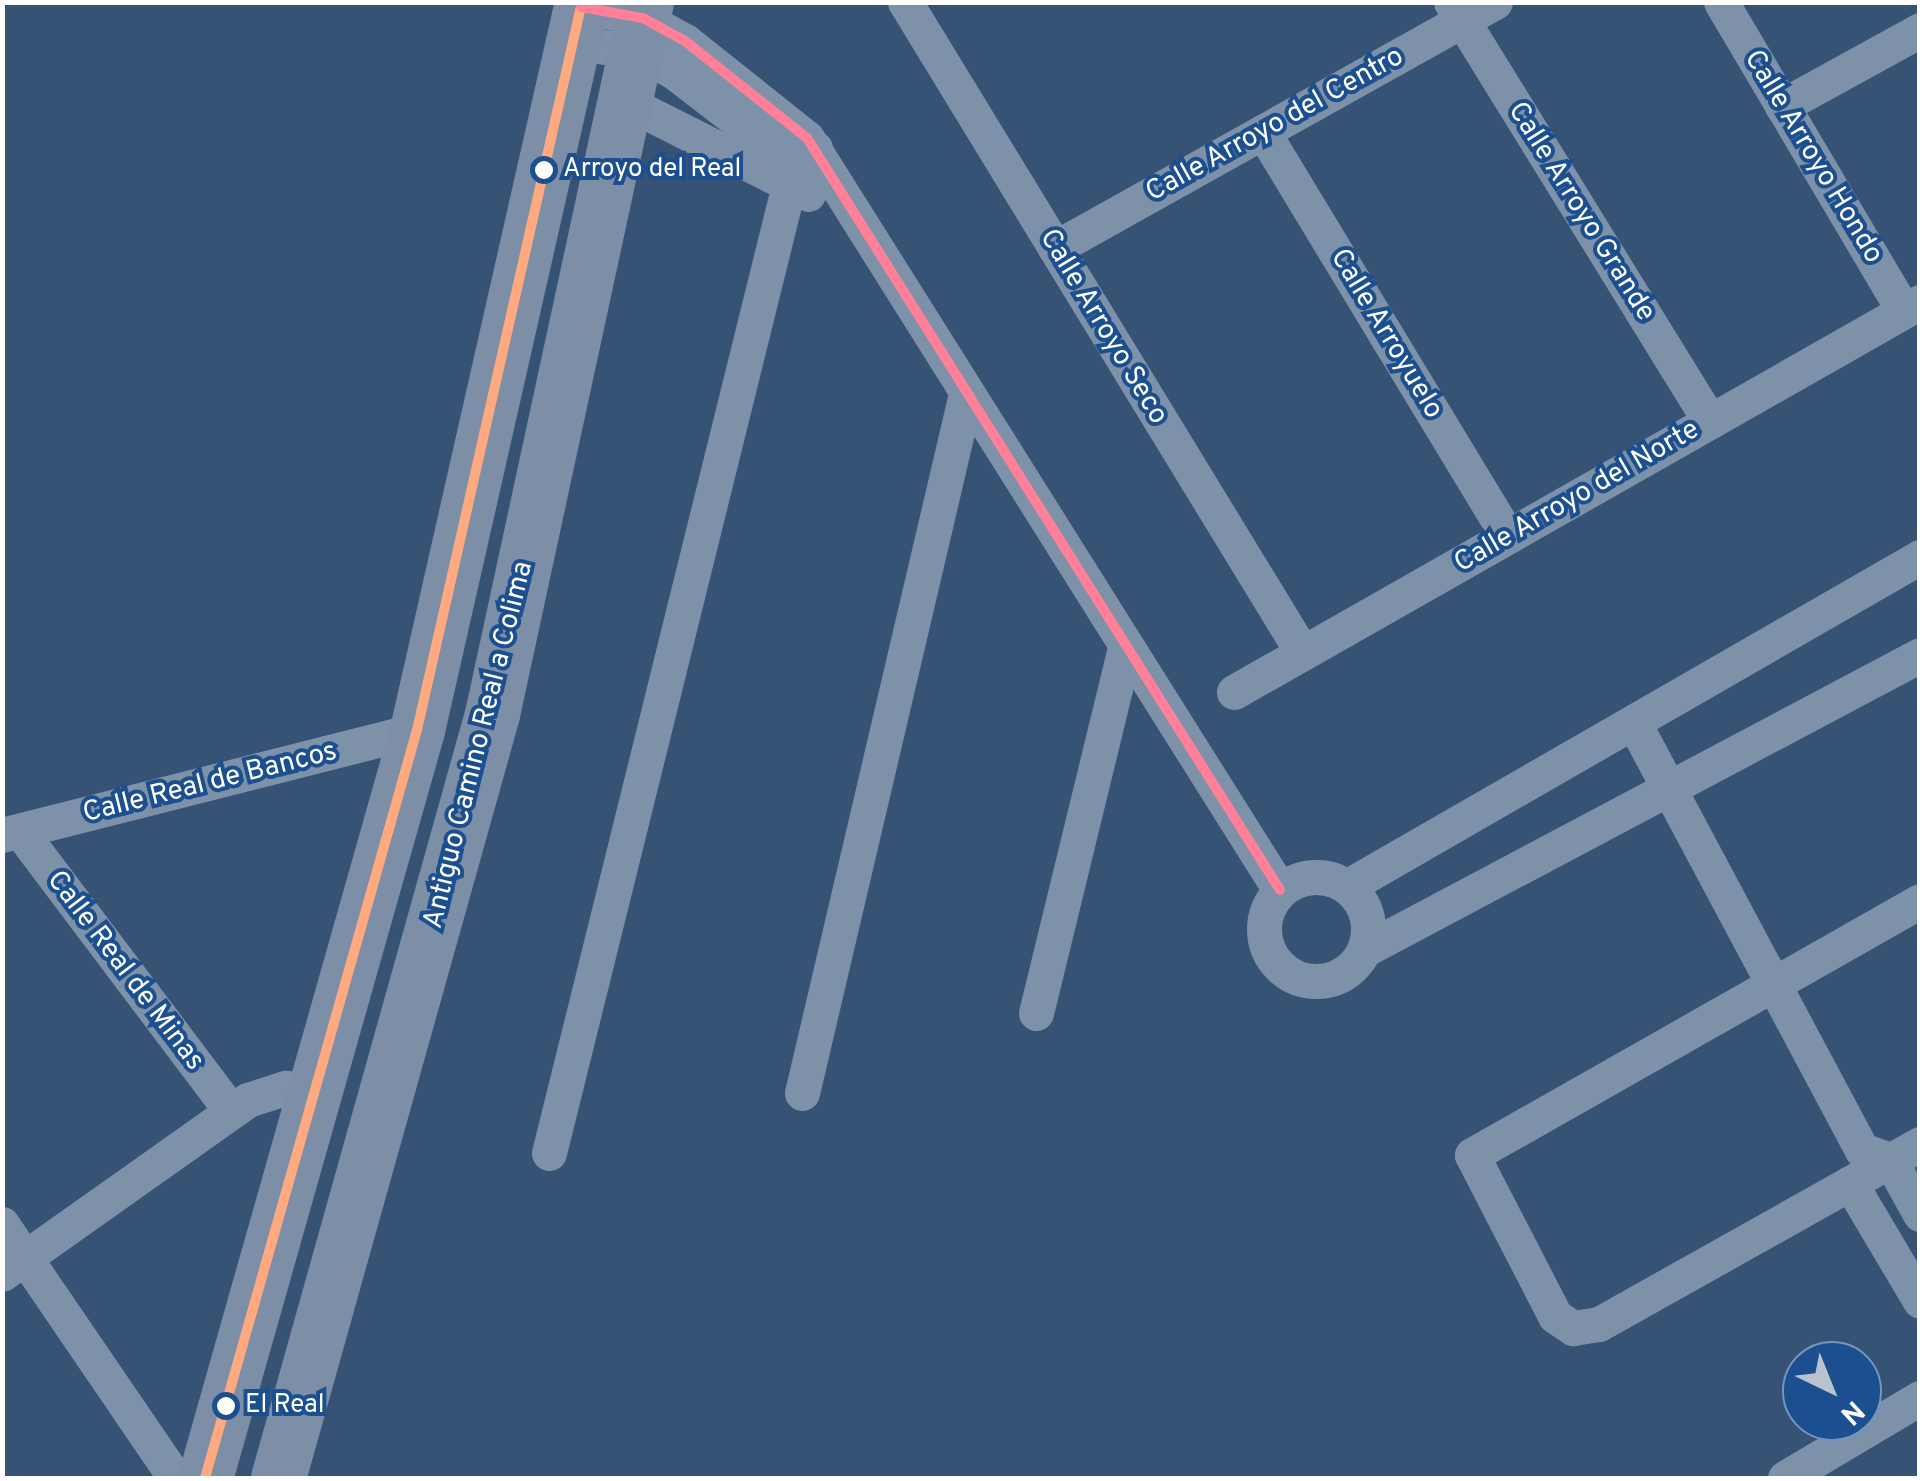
<!DOCTYPE html>
<html>
<head>
<meta charset="utf-8">
<style>
	body { margin:0 }
	#map { position:relative; width:1922px; height:1481px; overflow:hidden; background:#365274; font-family:Overpass,sans-serif }
	div>[style] { position:absolute }
	.street>* { height:35px; margin:-17.5px; padding:0 17.5px; transform-origin:17.5px; border-radius:17.5px; background:#7d92a8 }
	.street>.ring { margin:-17.5px; padding:0; box-sizing:content-box; background:none; border:35px solid #7d92a8; border-radius:50% }
	.primary>* { height:55px; margin:-27.5px; padding:0 27.5px; transform-origin:27.5px; border-radius:27.5px; background:#7d8ea7 }
	.bus-1>* { height:10px; margin:-5px; padding:0 5px; transform-origin:5px; border-radius:5px; background:#ffa980 }
	.bus-2>* { height:10px; margin:-5px; padding:0 5px; transform-origin:5px; border-radius:5px; background:#ff8098 }
	.dots>* { width:28px; height:28px; translate:-50% -50%; box-sizing:border-box; border:5px solid #1b4f8f; border-radius:50% }
	span { translate:-50% -50%; white-space:nowrap; text-align:center; line-height:1.15; -webkit-text-stroke:8px #1b4f8f; paint-order:stroke }
	.bus-label { font-size:26px; color:#fff }
	.left { translate:0 -50%; text-align:left }
	.street-label { font-size:28px; color:#fff }
	.frame { position:absolute; inset:0; border:5px solid #fff; pointer-events:none }
	.north { position:absolute; left:1782px; top:1341px; width:100px; height:100px; box-sizing:border-box; background:#1b4f8f; border:2px solid #7695bc; border-radius:50%; rotate:137deg; font-size:28px; font-weight:700; line-height:40px; text-align:center; color:#fff }
	.north::after { content:''; display:block; margin:auto; width:35px; height:45px; background:#b9c2ce; clip-path:polygon(50% 0,100% 100%,50% 72%,0 100%) }
</style>
</head>
<body>
<div id="map">
	<div class="street">
		<i style="left:905px;top:2px;width:762px;rotate:58.58deg"></i>
		<i style="left:1451px;top:2px;width:493px;rotate:58.3deg"></i>
		<i style="left:1721px;top:2px;width:359px;rotate:59.4deg"></i>
		<i style="left:581px;top:7px;width:63px;rotate:10.1deg"></i>
		<i style="left:643px;top:18px;width:48px;rotate:28.7deg"></i>
		<i style="left:685px;top:41px;width:156px;rotate:38.5deg"></i>
		<i style="left:807px;top:138px;width:888px;rotate:57.83deg"></i>
		<i style="left:574px;top:43px;width:63px;rotate:7.4deg"></i>
		<i style="left:636px;top:51px;width:43px;rotate:28.9deg"></i>
		<i style="left:674px;top:72px;width:182px;rotate:37.6deg"></i>
		<i style="left:626px;top:102px;width:204px;rotate:26.8deg"></i>
		<i style="left:1782px;top:106px;width:158px;rotate:-28.8deg"></i>
		<i style="left:1263px;top:132px;width:472px;rotate:58.8deg"></i>
		<i style="left:1055px;top:248px;width:504px;rotate:-29.21deg"></i>
		<i style="left:1234px;top:692px;width:789px;rotate:-29.62deg"></i>
		<i style="left:1635px;top:725px;width:482px;rotate:61.9deg"></i>
		<i style="left:1862px;top:1150px;width:30px;rotate:20deg"></i>
		<i style="left:1890px;top:1160px;width:62px;rotate:60.9deg"></i>
		<i style="left:20px;top:831px;width:349px;rotate:53deg"></i>
		<i style="left:2px;top:835px;width:428px;rotate:-14.2deg"></i>
		<i class="ring" style="left:1264px;top:877px;width:69px;height:69px"></i>
		<i style="left:1348px;top:886px;width:660px;rotate:-29.91deg"></i>
		<i style="left:1920px;top:901px;width:515px;rotate:150.45deg"></i>
		<i style="left:1472px;top:1155px;width:181px;rotate:62.7deg"></i>
		<i style="left:1555px;top:1316px;width:22px;rotate:34deg"></i>
		<i style="left:1573px;top:1328px;width:26px;rotate:-9deg"></i>
		<i style="left:1599px;top:1324px;width:368px;rotate:-29.3deg"></i>
		<i style="left:1364px;top:950px;width:629px;rotate:-27.95deg"></i>
		<i style="left:1036px;top:1013px;width:376px;rotate:-76.3deg"></i>
		<i style="left:802px;top:1093px;width:714px;rotate:-76.8deg"></i>
		<i style="left:549px;top:1153px;width:993px;rotate:-76.08deg"></i>
		<i style="left:788px;top:189px;width:49px;rotate:-56.6deg"></i>
		<i style="left:1850px;top:1183px;width:137px;rotate:59.3deg"></i>
		<i style="left:2px;top:1224px;width:307px;rotate:55.7deg"></i>
		<i style="left:2px;top:1274px;width:301px;rotate:-35.3deg"></i>
		<i style="left:248px;top:1100px;width:40px;rotate:-18deg"></i>
		<i style="left:286px;top:1088px;width:34px;rotate:21deg"></i>
		<i style="left:1785px;top:1478px;width:157px;rotate:-30.7deg"></i>
	</div>
	<div class="primary">
		<i style="left:205px;top:1478px;width:777px;rotate:-74.18deg"></i>
		<i style="left:417px;top:730px;width:746px;rotate:-77.23deg"></i>
		<i style="left:278px;top:1478px;width:793px;rotate:-74.35deg"></i>
		<i style="left:492px;top:714px;width:728px;rotate:-77.8deg"></i>
	</div>
	<div class="bus-1">
		<i style="left:205px;top:1478px;width:777px;rotate:-74.18deg"></i>
		<i style="left:417px;top:730px;width:746px;rotate:-77.23deg"></i>
	</div>
	<div class="bus-2">
		<i style="left:581px;top:7px;width:63px;rotate:10.1deg"></i>
		<i style="left:643px;top:18px;width:48px;rotate:28.7deg"></i>
		<i style="left:685px;top:41px;width:156px;rotate:38.5deg"></i>
		<i style="left:807px;top:138px;width:888px;rotate:57.83deg"></i>
	</div>
	<div class="dots">
		<i style="left:544px;top:170px;background:#fff"></i>
		<i style="left:226px;top:1406px;background:#fff"></i>
	</div>
	<div class="bus-label">
		<span class="left" style="left:563px;top:170px">Arroyo del Real</span>
		<span class="left" style="left:245px;top:1406px">El Real</span>
	</div>
	<div class="street-label">
		<span style="left:1275px;top:125px;rotate:-29deg">Calle Arroyo del Centro</span>
		<span style="left:1813px;top:157px;rotate:59deg">Calle Arroyo Hondo</span>
		<span style="left:1581px;top:212px;rotate:58deg">Calle Arroyo Grande</span>
		<span style="left:1103px;top:327px;rotate:59deg">Calle Arroyo Seco</span>
		<span style="left:1386px;top:334px;rotate:59deg">Calle Arroyuelo</span>
		<span style="left:1577px;top:497px;rotate:-30deg">Calle Arroyo del Norte</span>
		<span style="left:479px;top:745px;rotate:-76deg">Antiguo Camino Real a Colima</span>
		<span style="left:210px;top:783px;rotate:-14deg">Calle Real de Bancos</span>
		<span style="left:125px;top:971px;rotate:53deg">Calle Real de Minas</span>
	</div>
	<div class="frame"></div>
	<div class="north">N</div>
</div>
</body>
</html>
